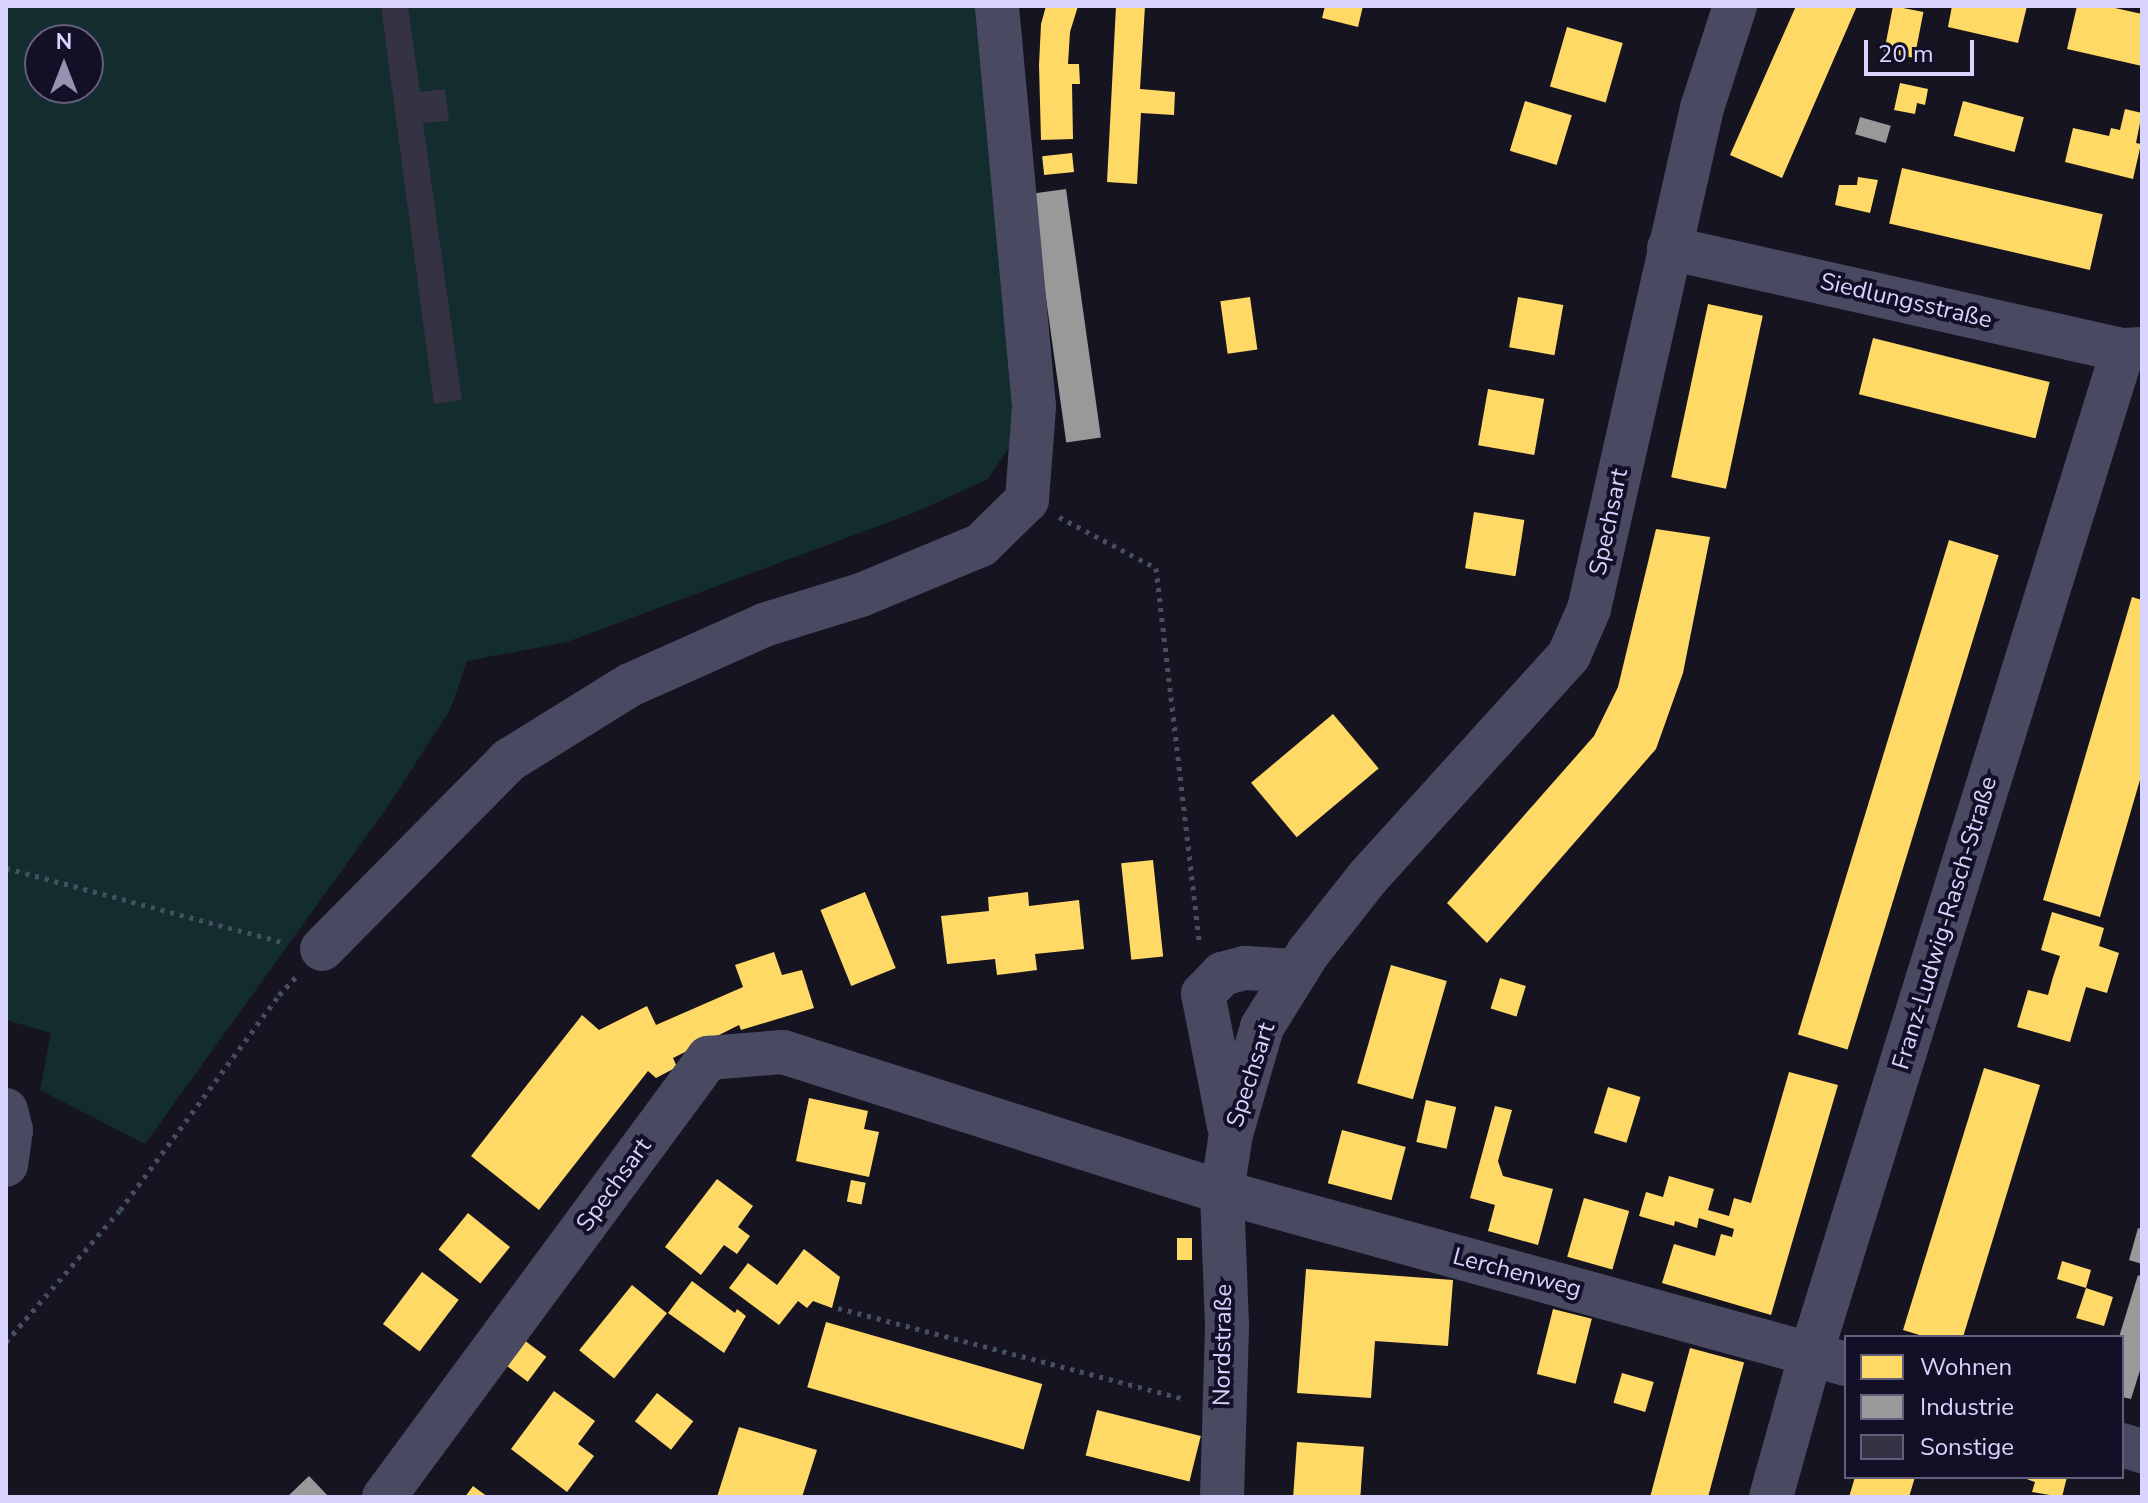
<!DOCTYPE html>
<html>
<head>
<meta charset="utf-8">
<style>
	body { margin:0 }
	#map { position:relative; width:2148px; height:1503px; overflow:hidden; background:#161421; font-family:"Nunito Sans",sans-serif }
	div>[style] { position:absolute }
	.green>* { inset:0; background:#132c2d }
	.homes>* { inset:0; background:#ffd966; transform-origin:0 0 }
	.industry>* { inset:0; background:#999; transform-origin:0 0 }
	.building>* { inset:0; background:#343243 }
	.path>* { height:5px; margin-top:-2.5px; transform-origin:0; background:repeating-linear-gradient(90deg,#44505f 0 4px,transparent 0 10px) }
	.minor>* { height:44px; margin:-22px; padding:0 22px; transform-origin:22px; border-radius:22px; background:#4a4962 }
	span { translate:-50% -50%; white-space:nowrap; text-align:center; line-height:1.15; -webkit-text-stroke:8px #130f26; paint-order:stroke }
	.street-label { font-size:24px; color:#d9d4ff }
	.frame { position:absolute; inset:0; border:8px solid #d9d4ff; pointer-events:none }
	.legend { position:absolute; left:1844px; top:1335px; width:280px; height:144px; box-sizing:border-box; background:#130f26; border:2px solid #625e7d; margin:0; padding:10px 14px; list-style:none; font-size:24px; color:#d9d4ff }
	.legend li { display:flex; align-items:center; gap:16px; height:40px }
	.legend b { width:40px; border:2px solid #625e7d }
	.north { position:absolute; left:24px; top:24px; width:80px; height:80px; box-sizing:border-box; background:#130f26; border:2px solid #625e7d; border-radius:50%; rotate:0deg; font-size:22px; font-weight:700; line-height:32px; text-align:center; color:#d9d4ff }
	.north::after { content:''; display:block; margin:auto; width:28px; height:36px; background:#9591b1; clip-path:polygon(50% 0,100% 100%,50% 72%,0 100%) }
	.scale { position:absolute; left:1864px; top:40px; width:110px; height:36px; box-sizing:border-box; border:4px solid #d9d4ff; border-top:0; padding-left:10px; font-size:24px; line-height:28px; white-space:nowrap; color:#d9d4ff; -webkit-text-stroke:6px #130f26; paint-order:stroke }
</style>
</head>
<body>
<div id="map">
	<div class="green">
		<i style="clip-path:polygon(evenodd,6px 6px,988px 6px,1016px 437px,988px 479px,916px 512px,567px 642px,467px 661px,450px 710px,386px 809px,145px 1144px,40px 1090px,51px 1033px,6px 1020px,6px 6px,40px 40px,88px 40px,88px 88px,40px 88px,40px 40px)"></i>
	</div>
	<div class="homes">
		<i style="clip-path:polygon(1046px 6px,1078px 6px,1070px 32px,1068px 64px,1079px 64px,1080px 84px,1072px 84px,1073px 139px,1041px 140px,1039px 65px,1041px 24px)"></i>
		<i style="clip-path:polygon(1116px 6px,1145px 6px,1140px 89px,1175px 92px,1174px 115px,1141px 113px,1137px 184px,1107px 182px)"></i>
		<i style="clip-path:polygon(1325px 6px,1363px 6px,1358px 27px,1322px 18px)"></i>
		<i style="clip-path:polygon(1796px 6px,1857px 6px,1782px 178px,1730px 155px)"></i>
		<i style="left:1893px;top:6px;width:31px;height:47px;rotate:11deg"></i>
		<i style="clip-path:polygon(1952px 6px,2027px 6px,2018px 43px,1948px 27px)"></i>
		<i style="clip-path:polygon(2077px 6px,2106px 6px,2142px 14px,2142px 66px,2067px 49px)"></i>
		<i style="left:1567px;top:27px;width:58px;height:62px;rotate:16deg"></i>
		<i style="clip-path:polygon(1900px 83px,1928px 89px,1925px 105px,1917px 103px,1915px 114px,1894px 110px)"></i>
		<i style="left:1525px;top:101px;width:49px;height:52px;rotate:17deg"></i>
		<i style="left:1963px;top:101px;width:63px;height:36px;rotate:15deg"></i>
		<i style="clip-path:polygon(2125px 109px,2142px 113px,2136px 143px,2141px 144px,2133px 179px,2065px 162px,2073px 128px,2109px 136px,2111px 128px,2120px 130px)"></i>
		<i style="left:1072px;top:153px;width:19px;height:30px;rotate:84deg"></i>
		<i style="left:1902px;top:168px;width:206px;height:57px;rotate:13deg"></i>
		<i style="clip-path:polygon(1858px 177px,1878px 180px,1870px 213px,1835px 205px,1839px 185px,1857px 185px)"></i>
		<i style="left:1250px;top:297px;width:53px;height:30px;rotate:82deg"></i>
		<i style="left:1518px;top:297px;width:46px;height:51px;rotate:10deg"></i>
		<i style="left:1708px;top:304px;width:56px;height:177px;rotate:12deg"></i>
		<i style="left:1873px;top:338px;width:182px;height:58px;rotate:14deg"></i>
		<i style="left:1488px;top:389px;width:57px;height:57px;rotate:10deg"></i>
		<i style="left:1474px;top:512px;width:51px;height:57px;rotate:9deg"></i>
		<i style="clip-path:polygon(1656px 529px,1710px 537px,1683px 673px,1656px 749px,1487px 943px,1447px 903px,1594px 736px,1618px 687px)"></i>
		<i style="left:1949px;top:540px;width:52px;height:517px;rotate:17deg"></i>
		<i style="clip-path:polygon(2132px 597px,2142px 600px,2142px 773px,2100px 917px,2043px 900px)"></i>
		<i style="left:1333px;top:714px;width:71px;height:107px;rotate:50deg"></i>
		<i style="left:1153px;top:860px;width:97px;height:32px;rotate:84deg"></i>
		<i style="left:865px;top:892px;width:82px;height:48px;rotate:68deg"></i>
		<i style="clip-path:polygon(1028px 892px,1029px 906px,1079px 900px,1084px 949px,1035px 954px,1037px 970px,997px 975px,995px 959px,947px 964px,941px 916px,989px 911px,988px 897px)"></i>
		<i style="clip-path:polygon(2052px 912px,2104px 928px,2099px 946px,2119px 953px,2107px 993px,2086px 987px,2070px 1042px,2017px 1027px,2028px 990px,2048px 995px,2053px 977px,2060px 956px,2041px 950px)"></i>
		<i style="clip-path:polygon(774px 952px,782px 975px,802px 970px,814px 1008px,741px 1030px,739px 1025px,673px 1058px,677px 1067px,656px 1078px,648px 1071px,539px 1210px,471px 1156px,582px 1015px,599px 1030px,647px 1006px,656px 1025px,743px 987px,735px 965px)"></i>
		<i style="left:1391px;top:965px;width:58px;height:123px;rotate:16deg"></i>
		<i style="left:1500px;top:978px;width:27px;height:32px;rotate:17deg"></i>
		<i style="clip-path:polygon(1984px 1068px,2040px 1085px,1963px 1337px,1926px 1337px,1903px 1330px)"></i>
		<i style="clip-path:polygon(1789px 1072px,1838px 1085px,1771px 1315px,1662px 1283px,1674px 1244px,1715px 1256px,1721px 1234px,1732px 1237px,1734px 1229px,1699px 1218px,1697px 1228px,1675px 1221px,1674px 1226px,1639px 1216px,1646px 1192px,1663px 1197px,1669px 1176px,1714px 1189px,1708px 1210px,1729px 1216px,1734px 1198px,1751px 1203px)"></i>
		<i style="left:1608px;top:1087px;width:34px;height:48px;rotate:17deg"></i>
		<i style="clip-path:polygon(809px 1098px,868px 1111px,864px 1129px,879px 1132px,869px 1177px,796px 1161px)"></i>
		<i style="left:1426px;top:1100px;width:31px;height:43px;rotate:13deg"></i>
		<i style="clip-path:polygon(1495px 1106px,1512px 1110px,1498px 1161px,1503px 1176px,1553px 1189px,1538px 1245px,1488px 1231px,1495px 1205px,1470px 1198px)"></i>
		<i style="left:1342px;top:1130px;width:66px;height:55px;rotate:15deg"></i>
		<i style="clip-path:polygon(717px 1179px,753px 1206px,738px 1227px,750px 1236px,737px 1254px,724px 1245px,701px 1275px,665px 1247px)"></i>
		<i style="left:851px;top:1180px;width:15px;height:22px;rotate:11deg"></i>
		<i style="left:1584px;top:1198px;width:47px;height:61px;rotate:16deg"></i>
		<i style="left:468px;top:1213px;width:54px;height:47px;rotate:39deg"></i>
		<i style="left:1192px;top:1238px;width:22px;height:15px;rotate:90deg"></i>
		<i style="clip-path:polygon(804px 1249px,840px 1277px,832px 1308px,813px 1301px,807px 1308px,798px 1301px,779px 1325px,729px 1288px,748px 1263px,777px 1285px)"></i>
		<i style="clip-path:polygon(2062px 1261px,2091px 1270px,2086px 1288px,2113px 1297px,2104px 1326px,2076px 1318px,2086px 1288px,2057px 1279px)"></i>
		<i style="clip-path:polygon(1306px 1269px,1453px 1280px,1448px 1346px,1375px 1341px,1371px 1398px,1297px 1393px)"></i>
		<i style="left:422px;top:1272px;width:46px;height:65px;rotate:37deg"></i>
		<i style="clip-path:polygon(692px 1281px,735px 1313px,737px 1309px,746px 1316px,724px 1353px,668px 1313px)"></i>
		<i style="left:632px;top:1285px;width:45px;height:84px;rotate:39deg"></i>
		<i style="left:1553px;top:1309px;width:40px;height:67px;rotate:14deg"></i>
		<i style="left:826px;top:1322px;width:225px;height:68px;rotate:16deg"></i>
		<i style="left:516px;top:1334px;width:38px;height:31px;rotate:37deg"></i>
		<i style="left:1690px;top:1348px;width:56px;height:154px;rotate:15deg"></i>
		<i style="left:1622px;top:1373px;width:33px;height:31px;rotate:16deg"></i>
		<i style="clip-path:polygon(554px 1391px,595px 1421px,578px 1444px,594px 1456px,567px 1492px,511px 1449px)"></i>
		<i style="left:657px;top:1393px;width:46px;height:36px;rotate:38deg"></i>
		<i style="left:1097px;top:1410px;width:107px;height:47px;rotate:14deg"></i>
		<i style="clip-path:polygon(739px 1427px,817px 1450px,802px 1497px,717px 1497px)"></i>
		<i style="left:1297px;top:1442px;width:67px;height:55px;rotate:4deg"></i>
		<i style="clip-path:polygon(1855px 1477px,1915px 1477px,1909px 1497px,1849px 1497px)"></i>
		<i style="clip-path:polygon(2021px 1477px,2067px 1477px,2062px 1497px,2032px 1492px,2035px 1482px)"></i>
		<i style="clip-path:polygon(473px 1486px,488px 1497px,465px 1497px)"></i>
	</div>
	<div class="industry">
		<i style="left:1860px;top:117px;width:32px;height:18px;rotate:16deg"></i>
		<i style="left:1066px;top:189px;width:251px;height:35px;rotate:82deg"></i>
		<i style="clip-path:polygon(2138px 1228px,2142px 1229px,2142px 1264px,2129px 1260px)"></i>
		<i style="clip-path:polygon(2138px 1275px,2142px 1277px,2142px 1364px,2131px 1399px,2122px 1397px,2122px 1337px,2119px 1337px)"></i>
		<i style="clip-path:polygon(309px 1476px,329px 1497px,287px 1497px)"></i>
	</div>
	<div class="building">
		<i style="clip-path:polygon(381px 6px,408px 6px,420px 92px,445px 89px,449px 121px,423px 123px,462px 400px,434px 404px)"></i>
	</div>
	<div class="path">
		<i style="left:1059px;top:517px;width:110px;rotate:27.7deg"></i>
		<i style="left:1156px;top:568px;width:376px;rotate:83.4deg"></i>
		<i style="left:6px;top:868px;width:289px;rotate:15deg"></i>
		<i style="left:838px;top:1308px;width:359px;rotate:14.7deg"></i>
		<i style="left:6px;top:1342px;width:174px;rotate:-49.2deg"></i>
		<i style="left:120px;top:1210px;width:267px;rotate:-53.5deg"></i>
		<i style="left:279px;top:995px;width:25px;rotate:-47deg"></i>
	</div>
	<div class="minor">
		<i style="left:1669px;top:248px;width:465px;rotate:12.7deg"></i>
		<i style="left:2123px;top:350px;width:19px;rotate:-3deg"></i>
		<i style="left:322px;top:949px;width:266px;rotate:-45.3deg"></i>
		<i style="left:509px;top:760px;width:142px;rotate:-31.8deg"></i>
		<i style="left:630px;top:685px;width:147px;rotate:-24.1deg"></i>
		<i style="left:764px;top:625px;width:102px;rotate:-17.2deg"></i>
		<i style="left:861px;top:595px;width:130px;rotate:-22.6deg"></i>
		<i style="left:981px;top:545px;width:64px;rotate:-44.4deg"></i>
		<i style="left:1027px;top:500px;width:94px;rotate:-85.7deg"></i>
		<i style="left:1034px;top:406px;width:402px;rotate:-95.3deg"></i>
		<i style="left:6px;top:1110px;width:21px;rotate:76deg"></i>
		<i style="left:11px;top:1130px;width:35px;rotate:98deg"></i>
		<i style="left:1229px;top:1126px;width:135px;rotate:-101.1deg"></i>
		<i style="left:1203px;top:994px;width:28px;rotate:-46deg"></i>
		<i style="left:1222px;top:974px;width:24px;rotate:-15deg"></i>
		<i style="left:1245px;top:968px;width:52px;rotate:3.3deg"></i>
		<i style="left:2122px;top:1445px;width:21px;rotate:17deg"></i>
		<i style="left:384px;top:1497px;width:546px;rotate:-53.57deg"></i>
		<i style="left:708px;top:1058px;width:75px;rotate:-4.6deg"></i>
		<i style="left:783px;top:1052px;width:461px;rotate:17.7deg"></i>
		<i style="left:1222px;top:1192px;width:647px;rotate:15.41deg"></i>
		<i style="left:1222px;top:1497px;width:172px;rotate:-88.3deg"></i>
		<i style="left:1227px;top:1325px;width:133px;rotate:-92.2deg"></i>
		<i style="left:1222px;top:1192px;width:59px;rotate:-81.2deg"></i>
		<i style="left:1231px;top:1134px;width:111px;rotate:-73.8deg"></i>
		<i style="left:1262px;top:1027px;width:87px;rotate:-58.1deg"></i>
		<i style="left:1308px;top:953px;width:97px;rotate:-51.7deg"></i>
		<i style="left:1368px;top:877px;width:299px;rotate:-47.8deg"></i>
		<i style="left:1569px;top:655px;width:50px;rotate:-66.5deg"></i>
		<i style="left:1589px;top:609px;width:514px;rotate:-77.29deg"></i>
		<i style="left:1702px;top:108px;width:107px;rotate:-72.1deg"></i>
		<i style="left:1771px;top:1497px;width:148px;rotate:-74.4deg"></i>
		<i style="left:1811px;top:1354px;width:1051px;rotate:-72.74deg"></i>
	</div>
	<div class="street-label">
		<span style="left:1906px;top:301px;rotate:13deg">Siedlungsstraße</span>
		<span style="left:1609px;top:522px;rotate:-78deg">Spechsart</span>
		<span style="left:1945px;top:923px;rotate:-73deg">Franz-Ludwig-Rasch-Straße</span>
		<span style="left:1251px;top:1075px;rotate:-72deg">Spechsart</span>
		<span style="left:614px;top:1185px;rotate:-54deg">Spechsart</span>
		<span style="left:1517px;top:1273px;rotate:15deg">Lerchenweg</span>
		<span style="left:1223px;top:1345px;rotate:-89deg">Nordstraße</span>
	</div>
	<div class="frame"></div>
	<ul class="legend">
	<li><b style="height:22px;background:#ffd966"></b>Wohnen</li>
	<li><b style="height:22px;background:#999"></b>Industrie</li>
	<li><b style="height:22px;background:#343243"></b>Sonstige</li>
	</ul>
	<div class="north">N</div>
	<div class="scale">20 m</div>
</div>
</body>
</html>
